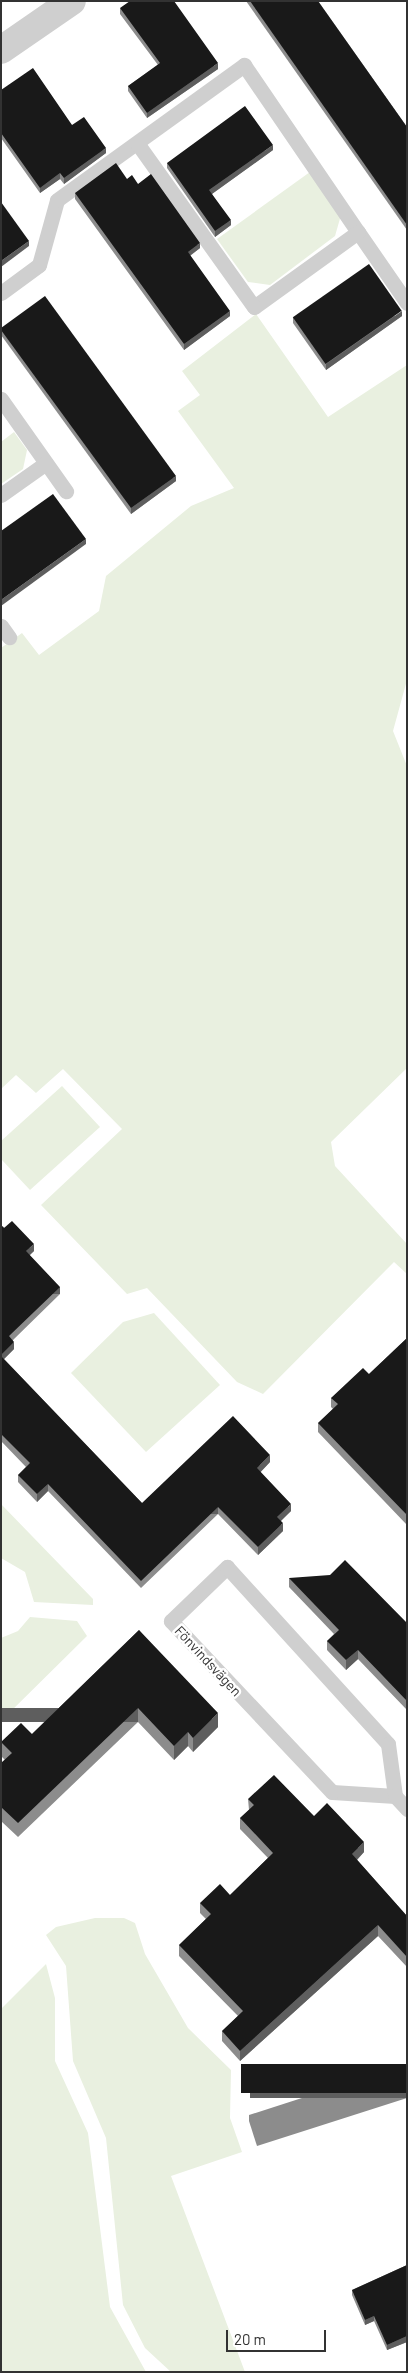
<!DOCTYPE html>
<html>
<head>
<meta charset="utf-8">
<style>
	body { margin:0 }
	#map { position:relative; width:408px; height:2373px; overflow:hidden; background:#fff; font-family:Barlow,sans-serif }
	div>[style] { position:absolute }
	.green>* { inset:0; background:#e9f0e0 }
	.lane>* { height:15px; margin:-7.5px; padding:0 7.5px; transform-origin:7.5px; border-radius:7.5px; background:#cfcfcf }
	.street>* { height:28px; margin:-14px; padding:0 14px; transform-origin:14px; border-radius:14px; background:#cfcfcf }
	.wall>* { inset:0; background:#8c8c8c }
	.shaded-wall>* { inset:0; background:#5e5e5e; transform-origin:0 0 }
	.building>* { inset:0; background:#191919; transform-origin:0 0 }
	span { translate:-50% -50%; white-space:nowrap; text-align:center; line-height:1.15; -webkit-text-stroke:5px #fff; paint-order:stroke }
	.street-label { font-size:14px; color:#323232 }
	.frame { position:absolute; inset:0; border:2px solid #323232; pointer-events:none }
	.scale { position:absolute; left:226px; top:2330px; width:100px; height:22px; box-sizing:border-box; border:2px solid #323232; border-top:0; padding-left:6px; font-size:15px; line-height:18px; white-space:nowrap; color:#323232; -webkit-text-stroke:4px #fff; paint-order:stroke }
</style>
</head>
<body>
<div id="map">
	<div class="green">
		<i style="clip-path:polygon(310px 172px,341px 215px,335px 236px,270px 285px,248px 282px,217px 239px)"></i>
		<i style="clip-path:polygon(256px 314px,328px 417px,407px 365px,407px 680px,393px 731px,407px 766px,407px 1068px,331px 1142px,335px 1166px,407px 1244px,407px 1274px,394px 1262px,263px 1394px,237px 1382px,147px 1288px,127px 1294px,41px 1205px,122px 1129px,63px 1069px,36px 1093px,16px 1075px,1px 1089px,1px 648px,22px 633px,39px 655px,99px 611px,106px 576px,191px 506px,234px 488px,178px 411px,200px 395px,182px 371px)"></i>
		<i style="clip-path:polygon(14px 432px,27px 450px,23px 469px,1px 484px,1px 442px)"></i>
		<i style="clip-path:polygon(62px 1086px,100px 1127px,30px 1190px,1px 1159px,1px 1141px)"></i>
		<i style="clip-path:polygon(154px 1313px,220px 1385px,146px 1452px,71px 1373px,123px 1322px)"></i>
		<i style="clip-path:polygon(1px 1504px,93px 1599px,93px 1605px,34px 1602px,25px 1572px,1px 1558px)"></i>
		<i style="clip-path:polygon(30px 1617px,77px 1621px,87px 1636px,1px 1721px,1px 1638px,18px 1631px)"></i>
		<i style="clip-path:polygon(95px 1918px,124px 1918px,135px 1923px,145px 1954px,188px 2028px,231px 2070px,230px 2118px,242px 2152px,171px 2176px,245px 2372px,171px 2372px,145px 2348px,123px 2305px,106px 2138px,73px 2061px,66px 1966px,46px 1935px,56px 1927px)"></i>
		<i style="clip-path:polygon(46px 1964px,55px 1998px,55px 2061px,88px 2133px,110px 2307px,146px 2372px,1px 2372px,1px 2009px)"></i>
	</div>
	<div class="lane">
		<i style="left:358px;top:232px;width:86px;rotate:55.4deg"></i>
		<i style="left:1px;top:293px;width:47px;rotate:-36.4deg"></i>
		<i style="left:39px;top:265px;width:67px;rotate:-74.5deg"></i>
		<i style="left:57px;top:200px;width:231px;rotate:-35.8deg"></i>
		<i style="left:244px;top:65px;width:202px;rotate:55.7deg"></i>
		<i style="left:358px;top:232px;width:128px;rotate:144.2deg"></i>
		<i style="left:254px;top:307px;width:201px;rotate:-125.5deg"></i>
		<i style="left:1px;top:399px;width:113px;rotate:54.8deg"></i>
		<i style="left:1px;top:495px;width:55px;rotate:-35.4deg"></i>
		<i style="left:1px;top:626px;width:14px;rotate:54deg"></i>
		<i style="left:395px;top:1796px;width:63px;rotate:-176.4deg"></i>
		<i style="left:332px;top:1792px;width:235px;rotate:-133.3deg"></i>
		<i style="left:171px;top:1621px;width:78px;rotate:-44deg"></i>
		<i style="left:227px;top:1567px;width:239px;rotate:47.7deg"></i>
		<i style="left:388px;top:1744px;width:52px;rotate:82.3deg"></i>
		<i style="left:395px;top:1796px;width:18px;rotate:47deg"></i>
	</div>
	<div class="street">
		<i style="left:1px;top:50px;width:86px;rotate:-34.6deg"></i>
	</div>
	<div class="wall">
		<i style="clip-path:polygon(246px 1px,318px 1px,407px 127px,407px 230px)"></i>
		<i style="clip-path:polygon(120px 8px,218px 69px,147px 118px,128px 91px,128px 86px,158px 65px,120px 14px)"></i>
		<i style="clip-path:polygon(1px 90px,72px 125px,106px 153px,64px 184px,60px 179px,40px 193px,1px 138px)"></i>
		<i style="clip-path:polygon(273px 150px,212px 194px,231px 225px,215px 237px,167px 168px,167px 163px)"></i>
		<i style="clip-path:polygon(127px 179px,138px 184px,200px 248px,190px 256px,230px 316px,184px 350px,75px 199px,75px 193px)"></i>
		<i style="clip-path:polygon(402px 316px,326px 370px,293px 323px,293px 318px)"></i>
		<i style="clip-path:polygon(1px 328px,176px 481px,131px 514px,1px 335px)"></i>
		<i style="clip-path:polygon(1px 1225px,34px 1251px,29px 1255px,60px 1294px,13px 1340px,14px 1349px,4px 1359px,142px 1503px,270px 1462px,260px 1472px,291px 1511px,280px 1521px,283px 1531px,258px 1555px,218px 1514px,141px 1588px,48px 1491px,37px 1502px,18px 1482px,18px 1475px,26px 1467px,1px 1441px)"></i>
		<i style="clip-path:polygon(407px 1338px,407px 1525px,318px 1432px,318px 1423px,333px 1409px,331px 1407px,331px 1398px,369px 1374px)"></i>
		<i style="clip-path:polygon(289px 1578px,407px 1623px,407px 1710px,358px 1659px,346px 1670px,327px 1650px,327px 1641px,334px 1634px,289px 1587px)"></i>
		<i style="clip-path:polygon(139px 1630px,218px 1727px,193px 1752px,188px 1746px,174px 1760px,138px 1722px,18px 1837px,1px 1821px,1px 1763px,5px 1760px,1px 1756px,1px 1742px,32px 1734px)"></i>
		<i style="clip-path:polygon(248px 1799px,314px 1816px,364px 1852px,357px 1860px,407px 1916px,407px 1967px,378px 1936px,240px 2061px,222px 2041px,222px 2031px,238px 2016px,179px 1956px,179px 1945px,206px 1919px,200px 1913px,200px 1903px,230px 1895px,268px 1858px,240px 1829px,240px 1818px,249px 1810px)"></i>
		<i style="clip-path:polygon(407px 2064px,407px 2098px,257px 2146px,249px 2121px,249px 2115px)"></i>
		<i style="clip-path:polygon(407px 2265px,407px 2342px,387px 2350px,374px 2321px,365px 2325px,352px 2295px,352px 2290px)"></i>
	</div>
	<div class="shaded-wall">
		<i style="clip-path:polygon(218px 63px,218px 69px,147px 118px,147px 113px)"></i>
		<i style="clip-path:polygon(273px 145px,273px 150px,209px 196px,209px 190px)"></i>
		<i style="clip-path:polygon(106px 148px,106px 153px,64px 184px,64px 178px)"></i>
		<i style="clip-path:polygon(60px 173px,60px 179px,40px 193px,40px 188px)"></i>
		<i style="clip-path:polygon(231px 220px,231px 225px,215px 237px,215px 231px)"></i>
		<i style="clip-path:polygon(29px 241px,29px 246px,1px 267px,1px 261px)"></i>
		<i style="clip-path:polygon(200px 243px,200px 248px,188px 257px,188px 252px)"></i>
		<i style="clip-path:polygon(230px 311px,230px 316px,184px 350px,184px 344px)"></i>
		<i style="clip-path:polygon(402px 311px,402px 316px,326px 370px,326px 364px)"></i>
		<i style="clip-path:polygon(176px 476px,176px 481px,131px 514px,131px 508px)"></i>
		<i style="clip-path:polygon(86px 539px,86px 544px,1px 606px,1px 600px)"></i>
		<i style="clip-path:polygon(34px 1244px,34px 1251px,26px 1259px,26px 1251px)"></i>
		<i style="left:60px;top:1287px;width:7px;height:71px;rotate:90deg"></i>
		<i style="clip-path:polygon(14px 1342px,14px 1349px,1px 1362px,1px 1355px)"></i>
		<i style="clip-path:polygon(270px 1455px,270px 1462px,257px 1476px,257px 1468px)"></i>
		<i style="clip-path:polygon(48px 1484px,48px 1491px,37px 1502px,37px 1494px)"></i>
		<i style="clip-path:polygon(291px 1504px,291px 1511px,277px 1525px,277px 1517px)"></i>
		<i style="left:218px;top:1507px;width:7px;height:107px;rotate:90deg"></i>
		<i style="clip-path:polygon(283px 1523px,283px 1531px,258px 1555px,258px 1547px)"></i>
		<i style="clip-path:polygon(358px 1650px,358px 1659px,346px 1670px,346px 1660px)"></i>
		<i style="left:138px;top:1708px;width:14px;height:166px;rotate:90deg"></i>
		<i style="clip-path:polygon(218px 1713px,218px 1727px,193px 1752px,193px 1738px)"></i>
		<i style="clip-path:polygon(188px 1732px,188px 1746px,174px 1760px,174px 1746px)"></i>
		<i style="clip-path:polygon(364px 1842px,364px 1852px,352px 1865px,352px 1854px)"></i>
		<i style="clip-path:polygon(378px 1925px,378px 1936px,240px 2061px,240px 2051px)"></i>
		<i style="left:407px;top:2093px;width:5px;height:157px;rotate:90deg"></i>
		<i style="clip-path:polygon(374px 2316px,374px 2321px,365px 2325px,365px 2320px)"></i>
		<i style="clip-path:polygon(407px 2336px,407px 2342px,387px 2350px,387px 2345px)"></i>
	</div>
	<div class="building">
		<i style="clip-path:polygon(130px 1px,174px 1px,218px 63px,147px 113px,128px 86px,160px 63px,120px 8px)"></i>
		<i style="clip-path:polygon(250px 1px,318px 1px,407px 127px,407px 225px)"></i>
		<i style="clip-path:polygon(33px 68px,72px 125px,84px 117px,106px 148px,64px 178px,60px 173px,40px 188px,1px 133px,1px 90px)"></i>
		<i style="clip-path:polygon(245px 106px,273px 145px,209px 190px,231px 220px,215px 231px,167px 163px)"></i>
		<i style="clip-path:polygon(116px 163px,127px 179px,132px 175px,138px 184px,151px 174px,200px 243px,188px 252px,230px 311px,184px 344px,75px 193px)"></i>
		<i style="clip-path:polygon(1px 202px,29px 241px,1px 261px)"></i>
		<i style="left:369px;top:264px;width:57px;height:93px;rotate:55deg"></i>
		<i style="clip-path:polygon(45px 296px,176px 476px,131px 508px,1px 330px,1px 328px)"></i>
		<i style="clip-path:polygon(53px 494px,86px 539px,1px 600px,1px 531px)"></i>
		<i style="clip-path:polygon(12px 1221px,34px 1244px,26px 1251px,60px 1287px,9px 1336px,14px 1342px,1px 1355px,1px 1225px,4px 1228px)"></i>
		<i style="clip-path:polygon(407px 1338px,407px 1515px,318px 1423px,338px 1404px,331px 1398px,363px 1368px,369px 1374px)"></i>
		<i style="clip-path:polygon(1px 1356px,142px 1503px,233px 1416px,270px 1455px,257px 1468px,291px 1504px,277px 1517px,283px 1523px,258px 1547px,218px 1507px,141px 1581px,48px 1484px,37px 1494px,18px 1475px,30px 1463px,1px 1434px)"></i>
		<i style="clip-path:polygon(345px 1560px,407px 1623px,407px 1701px,358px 1650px,346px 1660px,327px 1641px,339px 1630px,289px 1578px,330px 1575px)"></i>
		<i style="clip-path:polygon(139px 1630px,218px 1713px,193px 1738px,188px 1732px,174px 1746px,138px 1708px,18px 1823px,1px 1807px,1px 1763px,12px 1753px,1px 1742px,21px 1723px,32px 1734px)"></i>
		<i style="clip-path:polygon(274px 1775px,314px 1816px,327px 1803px,364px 1842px,352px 1854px,407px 1916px,407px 1957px,378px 1925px,240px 2051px,222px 2031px,243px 2011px,179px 1945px,211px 1914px,200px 1903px,220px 1884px,230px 1895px,273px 1853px,240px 1818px,254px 1805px,248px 1799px)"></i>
		<i style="left:407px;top:2064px;width:29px;height:166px;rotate:90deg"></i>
		<i style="clip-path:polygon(407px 2265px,407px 2336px,387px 2345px,374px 2316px,365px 2320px,352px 2290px)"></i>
	</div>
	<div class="street-label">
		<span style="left:208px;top:1661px;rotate:47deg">Fönvindsvägen</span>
	</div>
	<div class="frame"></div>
	<div class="scale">20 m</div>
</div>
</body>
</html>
